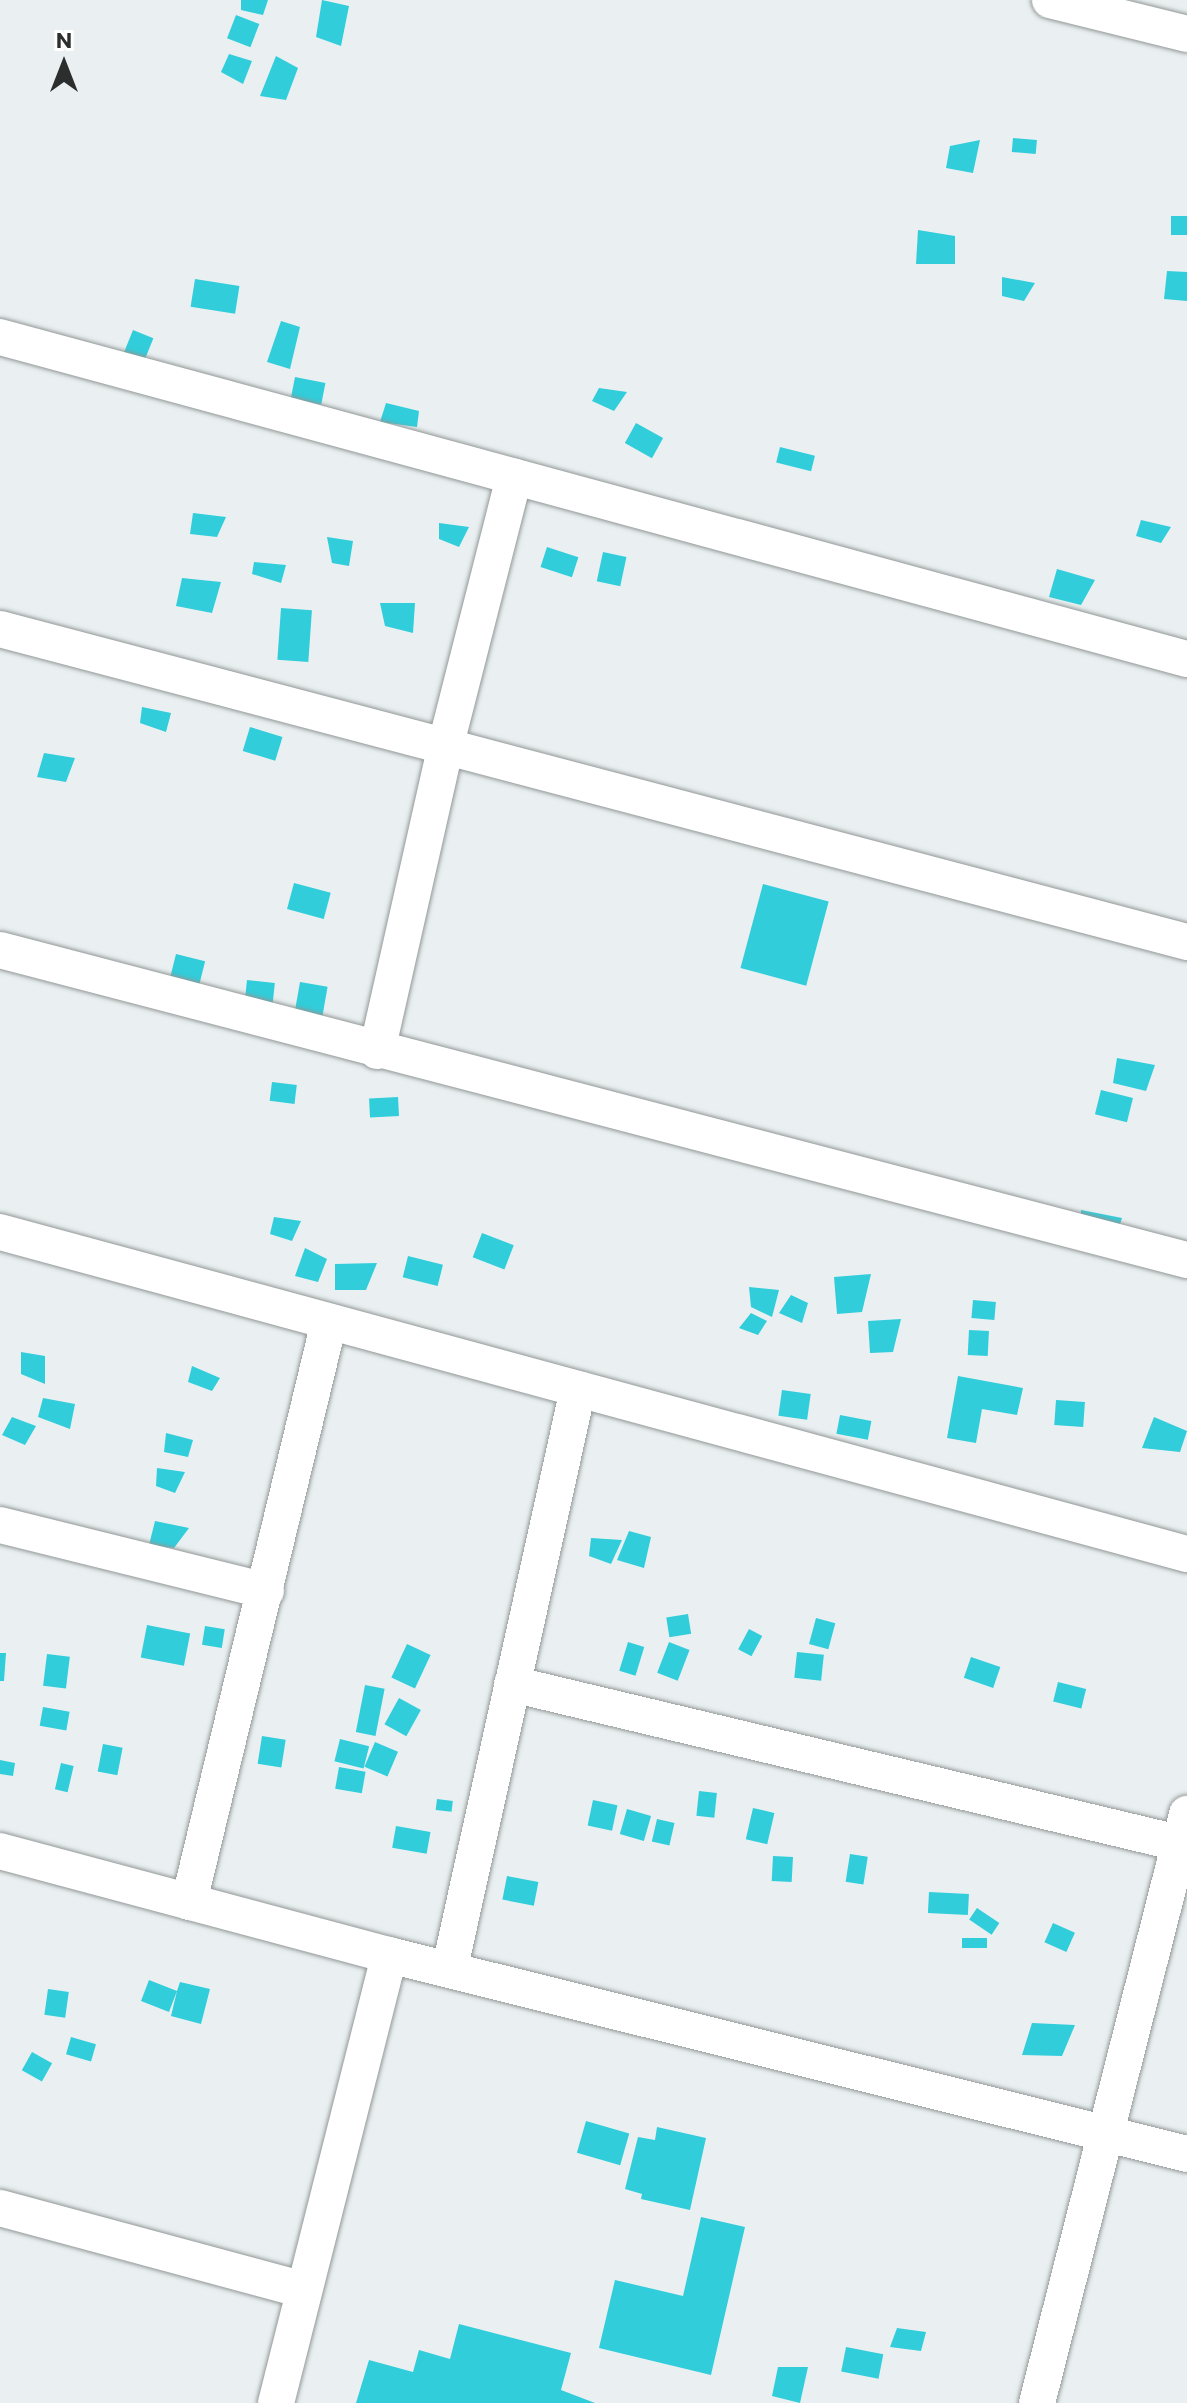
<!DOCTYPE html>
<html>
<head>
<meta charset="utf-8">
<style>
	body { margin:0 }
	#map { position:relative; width:1187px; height:2403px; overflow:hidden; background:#eaf0f1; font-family:Commissioner,sans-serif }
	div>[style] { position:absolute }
	.building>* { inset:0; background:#31cddb; transform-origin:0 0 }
	.roads { filter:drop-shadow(0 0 2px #929797) drop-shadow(0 0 2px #929797) }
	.minor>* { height:36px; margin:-18px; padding:0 18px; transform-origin:18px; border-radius:18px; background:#fff }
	span { translate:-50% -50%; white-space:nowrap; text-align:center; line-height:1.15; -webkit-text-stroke:6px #fff; paint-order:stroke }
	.north { position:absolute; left:24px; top:24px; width:80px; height:80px; -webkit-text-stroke:6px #fff; paint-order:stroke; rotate:0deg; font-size:22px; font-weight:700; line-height:32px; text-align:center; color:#2c2e2e }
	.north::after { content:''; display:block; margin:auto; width:28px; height:36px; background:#2c2e2e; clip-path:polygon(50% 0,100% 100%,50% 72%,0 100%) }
</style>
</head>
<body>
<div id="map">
	<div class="building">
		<i style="clip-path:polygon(241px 0,268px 0,263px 15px,241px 10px)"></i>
		<i style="clip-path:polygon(322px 0,349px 6px,341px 46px,316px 37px)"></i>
		<i style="left:236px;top:15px;width:25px;height:25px;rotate:21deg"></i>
		<i style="clip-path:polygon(229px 54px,252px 61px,243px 84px,221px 72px)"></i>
		<i style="clip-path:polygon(276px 56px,298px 68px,286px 100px,260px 96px)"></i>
		<i style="left:1013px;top:138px;width:24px;height:14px;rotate:5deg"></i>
		<i style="clip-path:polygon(980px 140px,973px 173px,946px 168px,950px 146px)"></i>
		<i style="left:1171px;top:216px;width:16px;height:19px"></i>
		<i style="clip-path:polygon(918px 230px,955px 236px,955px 264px,916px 264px)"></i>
		<i style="clip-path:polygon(1167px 271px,1187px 272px,1187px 301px,1164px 299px)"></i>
		<i style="clip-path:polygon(1002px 277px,1035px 283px,1024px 301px,1002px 296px)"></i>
		<i style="left:195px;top:279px;width:45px;height:28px;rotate:9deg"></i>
		<i style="clip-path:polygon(281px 321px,300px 327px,290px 369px,267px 362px)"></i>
		<i style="left:133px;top:330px;width:22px;height:28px;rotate:22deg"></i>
		<i style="left:295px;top:377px;width:31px;height:22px;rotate:11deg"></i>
		<i style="clip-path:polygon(599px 388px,627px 392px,614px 411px,592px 401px)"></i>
		<i style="clip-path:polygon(386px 403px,419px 411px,417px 427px,380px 422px)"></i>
		<i style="left:636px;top:423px;width:31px;height:23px;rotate:29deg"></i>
		<i style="left:780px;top:447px;width:36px;height:16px;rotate:14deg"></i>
		<i style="clip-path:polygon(193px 513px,226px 517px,217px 537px,190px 534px)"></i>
		<i style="clip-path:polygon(1141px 520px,1171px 527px,1161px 543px,1136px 536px)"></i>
		<i style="clip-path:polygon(439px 523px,469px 527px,459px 547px,439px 539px)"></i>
		<i style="clip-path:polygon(327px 537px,353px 541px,349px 566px,332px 563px)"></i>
		<i style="left:547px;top:547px;width:33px;height:21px;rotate:18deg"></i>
		<i style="left:603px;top:552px;width:24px;height:30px;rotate:12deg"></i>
		<i style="clip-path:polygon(254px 562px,286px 565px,281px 583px,252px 574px)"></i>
		<i style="clip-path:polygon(1057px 569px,1095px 580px,1081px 605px,1049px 597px)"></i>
		<i style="clip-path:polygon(182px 578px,221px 582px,212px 613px,176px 606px)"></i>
		<i style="clip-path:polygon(380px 603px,415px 603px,413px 633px,385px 626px)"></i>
		<i style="left:281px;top:608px;width:31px;height:52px;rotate:4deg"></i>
		<i style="clip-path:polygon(142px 707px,171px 713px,166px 732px,140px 723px)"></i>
		<i style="left:250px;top:727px;width:34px;height:25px;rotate:17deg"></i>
		<i style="clip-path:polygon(44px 753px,75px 758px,66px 782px,37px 777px)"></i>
		<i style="left:294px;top:883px;width:38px;height:27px;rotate:15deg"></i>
		<i style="left:763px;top:884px;width:68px;height:87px;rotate:15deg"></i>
		<i style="left:176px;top:954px;width:30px;height:25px;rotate:14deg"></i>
		<i style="left:247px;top:980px;width:28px;height:23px;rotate:6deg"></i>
		<i style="left:300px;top:982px;width:28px;height:30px;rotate:10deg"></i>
		<i style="clip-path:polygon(1117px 1058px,1155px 1065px,1146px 1091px,1113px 1083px)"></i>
		<i style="left:272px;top:1082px;width:25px;height:19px;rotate:7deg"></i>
		<i style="left:1101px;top:1090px;width:33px;height:25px;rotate:14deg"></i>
		<i style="left:398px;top:1097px;width:19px;height:29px;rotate:87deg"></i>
		<i style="clip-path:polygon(1081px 1210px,1122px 1218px,1117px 1233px,1080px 1239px)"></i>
		<i style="clip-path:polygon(274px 1217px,301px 1221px,292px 1241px,270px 1234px)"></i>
		<i style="left:482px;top:1233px;width:34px;height:26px;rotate:21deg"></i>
		<i style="clip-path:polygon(305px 1248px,327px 1259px,318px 1282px,295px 1276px)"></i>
		<i style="left:408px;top:1256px;width:36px;height:22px;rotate:14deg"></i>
		<i style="clip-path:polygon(377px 1263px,366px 1290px,335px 1290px,335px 1264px)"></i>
		<i style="clip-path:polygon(871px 1274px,862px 1312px,837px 1314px,834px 1277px)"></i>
		<i style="clip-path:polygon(749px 1287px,779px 1290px,772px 1317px,751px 1307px)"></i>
		<i style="clip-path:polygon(791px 1295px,808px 1303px,802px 1323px,779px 1313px)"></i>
		<i style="left:973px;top:1300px;width:23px;height:18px;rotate:5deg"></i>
		<i style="clip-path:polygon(751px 1313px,767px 1321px,758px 1335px,739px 1328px)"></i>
		<i style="clip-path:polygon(901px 1319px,893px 1352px,870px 1353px,868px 1321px)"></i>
		<i style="left:969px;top:1330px;width:20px;height:25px;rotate:3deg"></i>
		<i style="clip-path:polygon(21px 1352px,45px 1356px,45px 1384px,21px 1374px)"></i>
		<i style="clip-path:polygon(192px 1366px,220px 1378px,212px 1391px,188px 1382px)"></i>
		<i style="clip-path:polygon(958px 1376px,1023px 1388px,1017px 1415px,982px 1409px,976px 1443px,947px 1438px)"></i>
		<i style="left:782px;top:1390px;width:29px;height:26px;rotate:8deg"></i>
		<i style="clip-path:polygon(43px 1398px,75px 1404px,70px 1429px,38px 1417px)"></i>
		<i style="left:1056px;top:1400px;width:29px;height:25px;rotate:4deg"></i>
		<i style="left:840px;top:1415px;width:32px;height:19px;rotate:11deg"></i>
		<i style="clip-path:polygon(12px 1417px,36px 1426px,25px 1445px,2px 1435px)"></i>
		<i style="clip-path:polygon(1154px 1417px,1187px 1431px,1180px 1452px,1142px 1448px)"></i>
		<i style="clip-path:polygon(166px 1433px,193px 1440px,188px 1457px,164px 1452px)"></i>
		<i style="clip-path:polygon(157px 1468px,185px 1472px,175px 1493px,156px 1486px)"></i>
		<i style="clip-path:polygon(155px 1521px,189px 1528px,174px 1548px,149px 1545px)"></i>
		<i style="clip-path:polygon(629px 1531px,651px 1537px,644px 1568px,617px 1560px)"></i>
		<i style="clip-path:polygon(591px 1538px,622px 1540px,611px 1564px,589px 1556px)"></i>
		<i style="left:688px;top:1614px;width:20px;height:22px;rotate:81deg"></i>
		<i style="left:816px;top:1618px;width:20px;height:27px;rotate:15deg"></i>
		<i style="left:147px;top:1625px;width:44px;height:33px;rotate:11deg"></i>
		<i style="left:205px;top:1626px;width:20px;height:19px;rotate:9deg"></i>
		<i style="left:749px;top:1629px;width:15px;height:23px;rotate:28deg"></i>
		<i style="left:628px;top:1642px;width:17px;height:30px;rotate:17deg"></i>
		<i style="left:669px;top:1642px;width:22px;height:33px;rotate:21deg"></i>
		<i style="left:407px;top:1644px;width:26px;height:37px;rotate:25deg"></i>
		<i style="left:797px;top:1652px;width:27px;height:26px;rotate:6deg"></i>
		<i style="clip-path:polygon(0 1653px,6px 1653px,4px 1681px,0 1681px)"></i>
		<i style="left:47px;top:1654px;width:23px;height:32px;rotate:7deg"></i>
		<i style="left:971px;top:1657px;width:31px;height:22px;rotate:19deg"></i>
		<i style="left:1058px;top:1682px;width:29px;height:20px;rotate:14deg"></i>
		<i style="left:365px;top:1685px;width:20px;height:48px;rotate:11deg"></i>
		<i style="left:399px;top:1698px;width:25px;height:30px;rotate:29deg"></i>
		<i style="left:43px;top:1707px;width:27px;height:19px;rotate:10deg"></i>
		<i style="left:262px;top:1736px;width:24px;height:28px;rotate:9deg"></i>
		<i style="left:340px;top:1739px;width:30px;height:23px;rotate:14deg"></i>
		<i style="left:375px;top:1742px;width:25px;height:27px;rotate:23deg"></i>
		<i style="left:103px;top:1744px;width:20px;height:28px;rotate:11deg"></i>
		<i style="clip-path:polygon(0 1760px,15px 1763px,13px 1776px,0 1774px)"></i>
		<i style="left:61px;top:1763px;width:13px;height:27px;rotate:13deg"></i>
		<i style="left:339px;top:1767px;width:27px;height:22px;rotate:10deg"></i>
		<i style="left:699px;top:1791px;width:18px;height:25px;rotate:6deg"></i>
		<i style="left:437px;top:1799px;width:16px;height:11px;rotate:7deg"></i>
		<i style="left:593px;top:1800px;width:25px;height:26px;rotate:12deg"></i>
		<i style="left:753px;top:1808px;width:22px;height:32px;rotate:13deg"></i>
		<i style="left:627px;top:1809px;width:25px;height:26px;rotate:16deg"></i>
		<i style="left:657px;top:1819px;width:18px;height:23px;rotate:13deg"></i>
		<i style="left:396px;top:1826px;width:35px;height:22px;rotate:10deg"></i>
		<i style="left:850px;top:1854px;width:18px;height:28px;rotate:9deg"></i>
		<i style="left:773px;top:1856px;width:20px;height:25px;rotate:3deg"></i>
		<i style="left:507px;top:1876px;width:32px;height:24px;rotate:11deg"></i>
		<i style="left:929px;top:1892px;width:40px;height:21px;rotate:3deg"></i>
		<i style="left:977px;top:1908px;width:27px;height:14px;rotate:34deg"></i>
		<i style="left:1053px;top:1923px;width:24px;height:21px;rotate:24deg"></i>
		<i style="left:962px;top:1938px;width:25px;height:10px"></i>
		<i style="clip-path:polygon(149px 1980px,177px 1991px,180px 1982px,210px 1989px,201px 2024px,171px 2016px,177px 1991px,169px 2012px,141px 2001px)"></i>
		<i style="left:48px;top:1989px;width:21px;height:26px;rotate:8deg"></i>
		<i style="clip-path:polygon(1032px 2023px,1075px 2025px,1062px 2056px,1022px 2055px)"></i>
		<i style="left:71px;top:2037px;width:26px;height:18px;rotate:16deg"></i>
		<i style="left:32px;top:2052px;width:23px;height:21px;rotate:29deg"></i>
		<i style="left:586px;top:2121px;width:45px;height:33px;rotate:16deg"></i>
		<i style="clip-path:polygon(657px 2127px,706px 2138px,690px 2210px,641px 2199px,642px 2194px,625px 2189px,638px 2137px,655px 2140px)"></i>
		<i style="clip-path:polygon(701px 2217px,745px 2227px,711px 2375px,599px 2348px,615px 2280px,683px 2296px)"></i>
		<i style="clip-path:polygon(459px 2324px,571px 2353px,561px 2390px,595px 2403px,356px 2403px,369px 2360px,413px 2372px,419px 2350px,450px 2359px)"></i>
		<i style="clip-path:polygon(897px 2328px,926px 2332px,921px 2351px,890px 2347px)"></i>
		<i style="left:846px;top:2347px;width:38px;height:25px;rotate:11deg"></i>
		<i style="clip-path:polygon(778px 2367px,808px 2367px,800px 2403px,772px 2396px)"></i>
	</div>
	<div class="roads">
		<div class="minor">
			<i style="left:1050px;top:0;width:141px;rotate:13.9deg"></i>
			<i style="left:0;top:337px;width:1230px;rotate:15.18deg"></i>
			<i style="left:0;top:629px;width:1228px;rotate:14.77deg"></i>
			<i style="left:0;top:950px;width:1227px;rotate:14.64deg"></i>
			<i style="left:377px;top:1051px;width:315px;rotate:-77.3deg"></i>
			<i style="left:446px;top:744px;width:276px;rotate:-75.7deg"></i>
			<i style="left:0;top:1232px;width:1230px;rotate:15.18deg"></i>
			<i style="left:0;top:1525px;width:274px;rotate:13.9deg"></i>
			<i style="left:512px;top:1684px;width:694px;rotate:13.42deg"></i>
			<i style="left:0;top:1851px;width:403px;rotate:15deg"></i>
			<i style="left:389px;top:1955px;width:822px;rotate:14deg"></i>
			<i style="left:189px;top:1902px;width:597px;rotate:-76.43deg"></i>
			<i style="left:450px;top:1967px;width:592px;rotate:-77.51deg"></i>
			<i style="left:0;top:2208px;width:315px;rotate:15.1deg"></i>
			<i style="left:276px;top:2403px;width:462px;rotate:-75.8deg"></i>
			<i style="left:1037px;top:2403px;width:608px;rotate:-75.71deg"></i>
		</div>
	</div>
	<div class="north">N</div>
</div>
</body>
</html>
